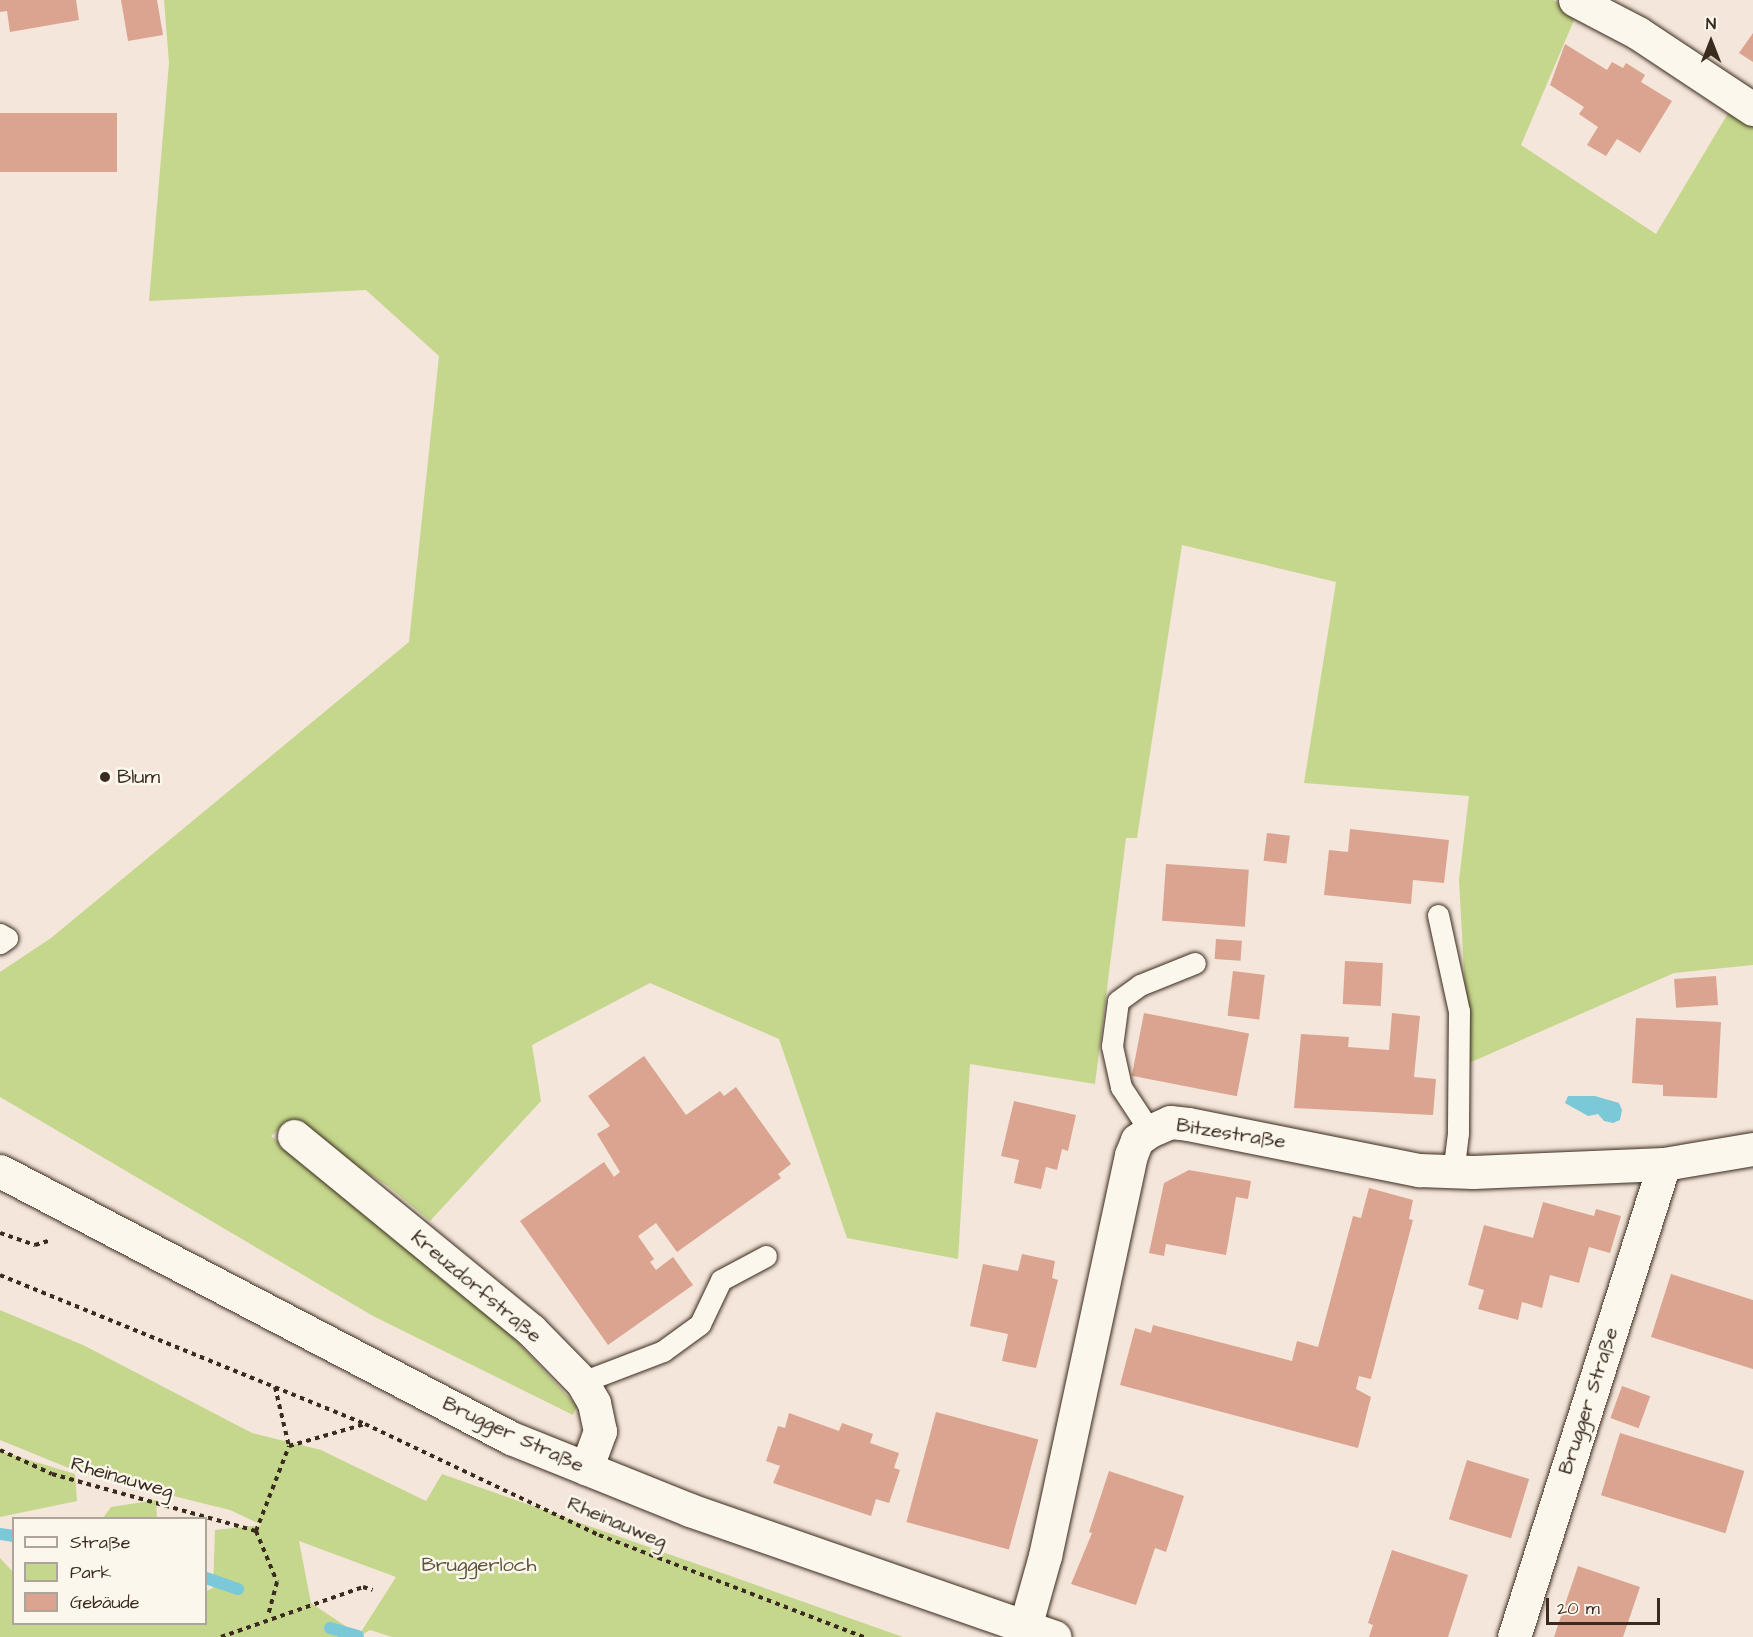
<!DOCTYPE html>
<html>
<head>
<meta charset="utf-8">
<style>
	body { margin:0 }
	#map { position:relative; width:1753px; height:1637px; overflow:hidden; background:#f4e6da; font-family:"Architects Daughter",sans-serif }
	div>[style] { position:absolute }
	.green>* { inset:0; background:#c5d78c }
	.water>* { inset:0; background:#7bc8d9 }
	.stream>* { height:12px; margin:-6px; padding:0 6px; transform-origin:6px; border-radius:6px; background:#7bc8d9 }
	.building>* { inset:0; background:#daa490; transform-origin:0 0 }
	.path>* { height:4px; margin-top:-2px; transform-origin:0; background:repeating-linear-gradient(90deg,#3b2a1e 0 4.5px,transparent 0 9px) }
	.roads { filter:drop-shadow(0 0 2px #3b2a1e) drop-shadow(0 0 2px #3b2a1e) }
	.lane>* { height:21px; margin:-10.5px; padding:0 10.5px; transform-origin:10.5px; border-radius:10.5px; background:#fbf7ec }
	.street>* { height:33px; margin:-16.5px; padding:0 16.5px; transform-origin:16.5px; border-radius:16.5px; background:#fbf7ec }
	.secondary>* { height:33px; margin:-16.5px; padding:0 16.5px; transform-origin:16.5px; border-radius:16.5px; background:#fbf7ec }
	.dots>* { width:16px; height:16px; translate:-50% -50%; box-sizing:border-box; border:3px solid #fbf7ec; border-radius:50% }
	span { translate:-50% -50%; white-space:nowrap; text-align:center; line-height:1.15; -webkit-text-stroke:5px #fbf7ec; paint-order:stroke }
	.poi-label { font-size:20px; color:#3b2a1e }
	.left { translate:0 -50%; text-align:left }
	.street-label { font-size:20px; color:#3b2a1e }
	.park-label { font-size:20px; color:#5e553a }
	.legend { position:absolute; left:12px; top:1517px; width:195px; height:108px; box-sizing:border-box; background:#fbf7ec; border:2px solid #aea59a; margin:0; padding:8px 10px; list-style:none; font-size:18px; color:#3b2a1e }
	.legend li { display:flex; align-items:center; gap:12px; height:30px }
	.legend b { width:30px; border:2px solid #aea59a }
	.north { position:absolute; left:1681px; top:12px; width:60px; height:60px; -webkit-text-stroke:4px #fbf7ec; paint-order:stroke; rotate:0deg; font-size:16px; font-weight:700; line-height:24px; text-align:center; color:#3b2a1e }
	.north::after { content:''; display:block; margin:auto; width:21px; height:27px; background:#3b2a1e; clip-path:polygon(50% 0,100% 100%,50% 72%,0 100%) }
	.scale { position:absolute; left:1546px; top:1598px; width:114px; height:27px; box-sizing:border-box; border:3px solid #3b2a1e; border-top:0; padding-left:8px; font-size:18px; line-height:21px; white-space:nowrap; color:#3b2a1e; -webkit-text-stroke:4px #fbf7ec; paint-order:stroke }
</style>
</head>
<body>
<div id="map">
	<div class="green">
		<i style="clip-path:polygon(164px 0,1553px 0,1577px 13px,1521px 145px,1656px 234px,1730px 110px,1753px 125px,1753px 965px,1674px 973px,1469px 1063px,1459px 880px,1469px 796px,1304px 783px,1336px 582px,1182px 545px,1137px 838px,1126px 838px,1095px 1084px,970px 1064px,958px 1259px,847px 1238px,779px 1039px,650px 983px,532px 1045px,541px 1101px,430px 1221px,389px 1187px,288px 1121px,271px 1136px,482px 1304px,577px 1406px,573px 1415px,373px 1316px,0 1097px,0 972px,51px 938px,409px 642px,439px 356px,366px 290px,149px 301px,169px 63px)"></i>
		<i style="clip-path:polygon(evenodd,0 1310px,85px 1346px,252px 1433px,321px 1450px,426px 1501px,442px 1474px,903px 1637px,392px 1637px,370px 1630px,358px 1637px,0 1637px,0 1558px,13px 1572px,14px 1624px,206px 1624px,206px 1591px,213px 1588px,215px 1530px,262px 1525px,230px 1510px,81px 1473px,0 1440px,0 1310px,299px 1541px,396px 1577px,359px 1635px,311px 1603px,299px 1541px)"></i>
		<i style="clip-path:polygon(0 1451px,75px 1474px,77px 1501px,0 1517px)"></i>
		<i style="clip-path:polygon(156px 1500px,157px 1518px,103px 1518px,111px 1507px)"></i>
	</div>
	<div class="water">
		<i style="clip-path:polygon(1568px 1096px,1595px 1096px,1619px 1103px,1622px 1110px,1620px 1120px,1613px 1123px,1604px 1121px,1598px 1114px,1588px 1116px,1565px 1103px)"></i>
	</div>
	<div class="stream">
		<i style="left:0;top:1534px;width:14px;rotate:8deg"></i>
		<i style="left:206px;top:1578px;width:34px;rotate:19deg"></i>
		<i style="left:330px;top:1628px;width:29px;rotate:16deg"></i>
	</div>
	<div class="building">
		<i style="clip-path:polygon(0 0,76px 0,79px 20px,10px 32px,7px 11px,0 12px)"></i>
		<i style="clip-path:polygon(121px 0,157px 0,163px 35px,128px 41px)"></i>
		<i style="clip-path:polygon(1753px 33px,1753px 62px,1739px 53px)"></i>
		<i style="clip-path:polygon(1565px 44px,1607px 70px,1612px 62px,1623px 68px,1626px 63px,1645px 75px,1641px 82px,1672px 101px,1640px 153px,1617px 139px,1606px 156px,1587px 145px,1598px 127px,1579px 114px,1584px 107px,1550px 85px)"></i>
		<i style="left:0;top:113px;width:117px;height:59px"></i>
		<i style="clip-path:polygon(1350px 829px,1449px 840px,1444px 883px,1413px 880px,1411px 904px,1324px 895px,1329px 850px,1348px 852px)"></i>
		<i style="left:1267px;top:833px;width:23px;height:28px;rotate:7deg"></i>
		<i style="left:1166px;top:864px;width:83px;height:57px;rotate:4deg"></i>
		<i style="left:1216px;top:939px;width:26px;height:20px;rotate:4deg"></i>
		<i style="left:1345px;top:961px;width:38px;height:43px;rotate:3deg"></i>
		<i style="left:1233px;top:971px;width:32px;height:45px;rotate:7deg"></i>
		<i style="left:1716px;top:976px;width:29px;height:42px;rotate:86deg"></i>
		<i style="left:1144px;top:1013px;width:107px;height:64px;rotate:11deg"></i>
		<i style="clip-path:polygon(1392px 1013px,1420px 1016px,1414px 1077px,1436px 1079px,1433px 1115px,1294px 1108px,1301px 1034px,1349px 1037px,1348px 1047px,1389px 1050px)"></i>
		<i style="clip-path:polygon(1636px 1018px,1721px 1022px,1717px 1098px,1663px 1096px,1663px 1085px,1632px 1083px)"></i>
		<i style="clip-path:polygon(644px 1056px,686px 1115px,720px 1091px,724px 1096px,736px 1087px,791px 1164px,778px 1174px,781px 1178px,677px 1252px,656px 1223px,638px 1236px,654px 1259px,650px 1262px,656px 1270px,673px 1257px,693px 1285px,608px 1345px,520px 1221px,604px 1162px,614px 1177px,620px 1172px,597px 1134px,610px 1126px,588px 1096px)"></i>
		<i style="clip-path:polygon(1014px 1101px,1076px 1115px,1068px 1151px,1062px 1149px,1057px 1170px,1046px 1167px,1041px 1189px,1014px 1183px,1019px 1160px,1001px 1156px)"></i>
		<i style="clip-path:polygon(1189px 1170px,1251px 1181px,1248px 1199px,1236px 1197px,1226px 1255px,1166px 1244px,1164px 1256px,1149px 1253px,1164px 1183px)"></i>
		<i style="clip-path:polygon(1369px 1188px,1413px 1200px,1409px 1219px,1413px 1220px,1371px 1379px,1359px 1376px,1356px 1389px,1371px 1397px,1358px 1448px,1120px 1385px,1135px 1328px,1151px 1333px,1153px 1325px,1292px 1361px,1297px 1341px,1318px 1347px,1353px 1216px,1361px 1218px)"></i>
		<i style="clip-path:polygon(1543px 1202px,1594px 1216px,1596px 1209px,1621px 1216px,1610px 1253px,1589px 1247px,1579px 1283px,1550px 1275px,1542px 1308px,1522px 1302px,1518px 1320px,1478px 1309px,1484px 1290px,1468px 1285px,1484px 1225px,1533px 1238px)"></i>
		<i style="clip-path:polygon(1022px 1254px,1055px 1261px,1052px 1278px,1058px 1280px,1036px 1368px,1002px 1361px,1008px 1334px,970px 1326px,983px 1264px,1018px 1271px)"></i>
		<i style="clip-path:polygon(1671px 1274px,1753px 1300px,1753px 1369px,1651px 1337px)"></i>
		<i style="left:1622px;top:1386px;width:30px;height:34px;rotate:20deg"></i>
		<i style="left:936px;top:1412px;width:106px;height:114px;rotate:15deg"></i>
		<i style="clip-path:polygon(789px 1413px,839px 1431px,842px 1423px,873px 1434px,870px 1443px,899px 1453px,894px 1468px,900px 1470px,889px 1503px,876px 1499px,871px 1516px,773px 1483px,780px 1466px,766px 1461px,778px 1426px,785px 1428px)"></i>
		<i style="left:1620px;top:1433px;width:130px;height:65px;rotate:17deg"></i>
		<i style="left:1467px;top:1460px;width:65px;height:62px;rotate:17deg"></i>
		<i style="clip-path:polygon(1109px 1471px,1184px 1496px,1166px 1552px,1155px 1548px,1136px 1605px,1071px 1584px,1092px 1533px,1089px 1532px)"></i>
		<i style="clip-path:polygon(1392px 1550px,1468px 1575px,1448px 1637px,1369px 1637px,1373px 1625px,1368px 1623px)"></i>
		<i style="clip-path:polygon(1578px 1566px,1640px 1587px,1623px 1637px,1554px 1637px)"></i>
	</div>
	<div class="path">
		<i style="left:0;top:1233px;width:37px;rotate:19deg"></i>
		<i style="left:35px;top:1245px;width:17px;rotate:-17deg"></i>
		<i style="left:0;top:1275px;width:394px;rotate:22.2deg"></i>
		<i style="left:365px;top:1424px;width:259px;rotate:25.4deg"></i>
		<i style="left:599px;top:1535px;width:284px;rotate:21.1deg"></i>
		<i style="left:275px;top:1387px;width:61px;rotate:76.7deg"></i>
		<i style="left:0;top:1450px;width:57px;rotate:24.8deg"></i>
		<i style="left:52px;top:1474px;width:212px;rotate:15.6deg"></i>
		<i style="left:256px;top:1531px;width:91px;rotate:-68.8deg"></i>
		<i style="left:289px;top:1446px;width:79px;rotate:-16.1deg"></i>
		<i style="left:256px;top:1531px;width:55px;rotate:67.6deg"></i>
		<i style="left:277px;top:1582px;width:35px;rotate:105deg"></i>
		<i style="left:221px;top:1637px;width:151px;rotate:-19.4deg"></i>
		<i style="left:363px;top:1587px;width:10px;rotate:17deg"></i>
	</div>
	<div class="roads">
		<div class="lane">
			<i style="left:1438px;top:915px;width:98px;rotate:77.7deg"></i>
			<i style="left:1459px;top:1011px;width:122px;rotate:90.5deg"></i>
			<i style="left:1458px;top:1133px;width:39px;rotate:97deg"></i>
			<i style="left:0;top:934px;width:8px;rotate:30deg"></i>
			<i style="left:7px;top:938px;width:9px;rotate:144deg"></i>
			<i style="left:1150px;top:1131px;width:53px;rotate:-123.4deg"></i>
			<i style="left:1121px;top:1087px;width:42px;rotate:-102.4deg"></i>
			<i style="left:1112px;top:1046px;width:45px;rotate:-82.4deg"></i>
			<i style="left:1118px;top:1001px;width:27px;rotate:-36deg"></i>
			<i style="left:1140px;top:985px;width:59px;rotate:-21.8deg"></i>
			<i style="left:582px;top:1382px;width:87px;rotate:-20.9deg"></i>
			<i style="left:663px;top:1351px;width:46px;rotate:-36.1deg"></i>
			<i style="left:700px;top:1324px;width:49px;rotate:-64.5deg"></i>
			<i style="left:721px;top:1280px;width:51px;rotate:-28.1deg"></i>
		</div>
		<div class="street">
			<i style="left:1575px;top:0;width:71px;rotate:27.6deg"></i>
			<i style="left:1638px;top:33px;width:138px;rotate:33.5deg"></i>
			<i style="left:294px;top:1136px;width:306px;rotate:39.3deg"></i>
			<i style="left:531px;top:1330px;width:73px;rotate:45.6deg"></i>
			<i style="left:582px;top:1382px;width:24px;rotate:60deg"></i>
			<i style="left:594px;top:1403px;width:29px;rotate:78deg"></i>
			<i style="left:600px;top:1431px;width:40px;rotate:110.2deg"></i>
			<i style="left:1025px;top:1627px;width:74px;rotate:-74.3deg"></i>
			<i style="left:1045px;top:1556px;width:410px;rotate:-77.9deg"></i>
			<i style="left:1131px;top:1155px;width:16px;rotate:-68deg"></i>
			<i style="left:1137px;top:1140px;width:16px;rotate:-35deg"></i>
			<i style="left:1150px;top:1131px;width:22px;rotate:-24deg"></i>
			<i style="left:1170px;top:1122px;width:18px;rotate:6deg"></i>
			<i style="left:1188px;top:1124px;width:236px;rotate:11.3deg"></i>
			<i style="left:1419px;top:1170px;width:54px;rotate:2.1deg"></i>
			<i style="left:1473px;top:1172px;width:191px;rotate:-2.4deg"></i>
			<i style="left:1664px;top:1164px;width:90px;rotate:-9.6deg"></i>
			<i style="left:1514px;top:1637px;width:496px;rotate:-72.4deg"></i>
		</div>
		<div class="secondary">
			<i style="left:0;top:1171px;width:577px;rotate:27.59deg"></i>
			<i style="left:511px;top:1438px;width:193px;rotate:21.9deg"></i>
			<i style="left:690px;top:1510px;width:386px;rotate:19.2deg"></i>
		</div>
	</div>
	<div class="dots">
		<i style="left:105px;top:777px;background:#3b2a1e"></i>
	</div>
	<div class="poi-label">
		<span class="left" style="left:117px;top:777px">Blum</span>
	</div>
	<div class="street-label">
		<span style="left:1231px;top:1134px;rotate:9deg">Bitzestraße</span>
		<span style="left:476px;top:1287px;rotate:40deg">Kreuzdorfstraße</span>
		<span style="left:1589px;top:1401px;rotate:-72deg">Brugger Straße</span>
		<span style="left:513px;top:1435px;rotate:25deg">Brugger Straße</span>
		<span style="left:122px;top:1478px;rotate:16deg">Rheinauweg</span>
		<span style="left:617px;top:1523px;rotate:23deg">Rheinauweg</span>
	</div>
	<div class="park-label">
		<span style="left:479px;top:1565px">Bruggerloch</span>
	</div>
	<ul class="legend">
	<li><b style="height:8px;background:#fbf7ec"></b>Straße</li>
	<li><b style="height:16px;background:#c5d78c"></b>Park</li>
	<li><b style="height:16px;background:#daa490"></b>Gebäude</li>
	</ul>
	<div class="north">N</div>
	<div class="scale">20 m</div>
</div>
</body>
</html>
